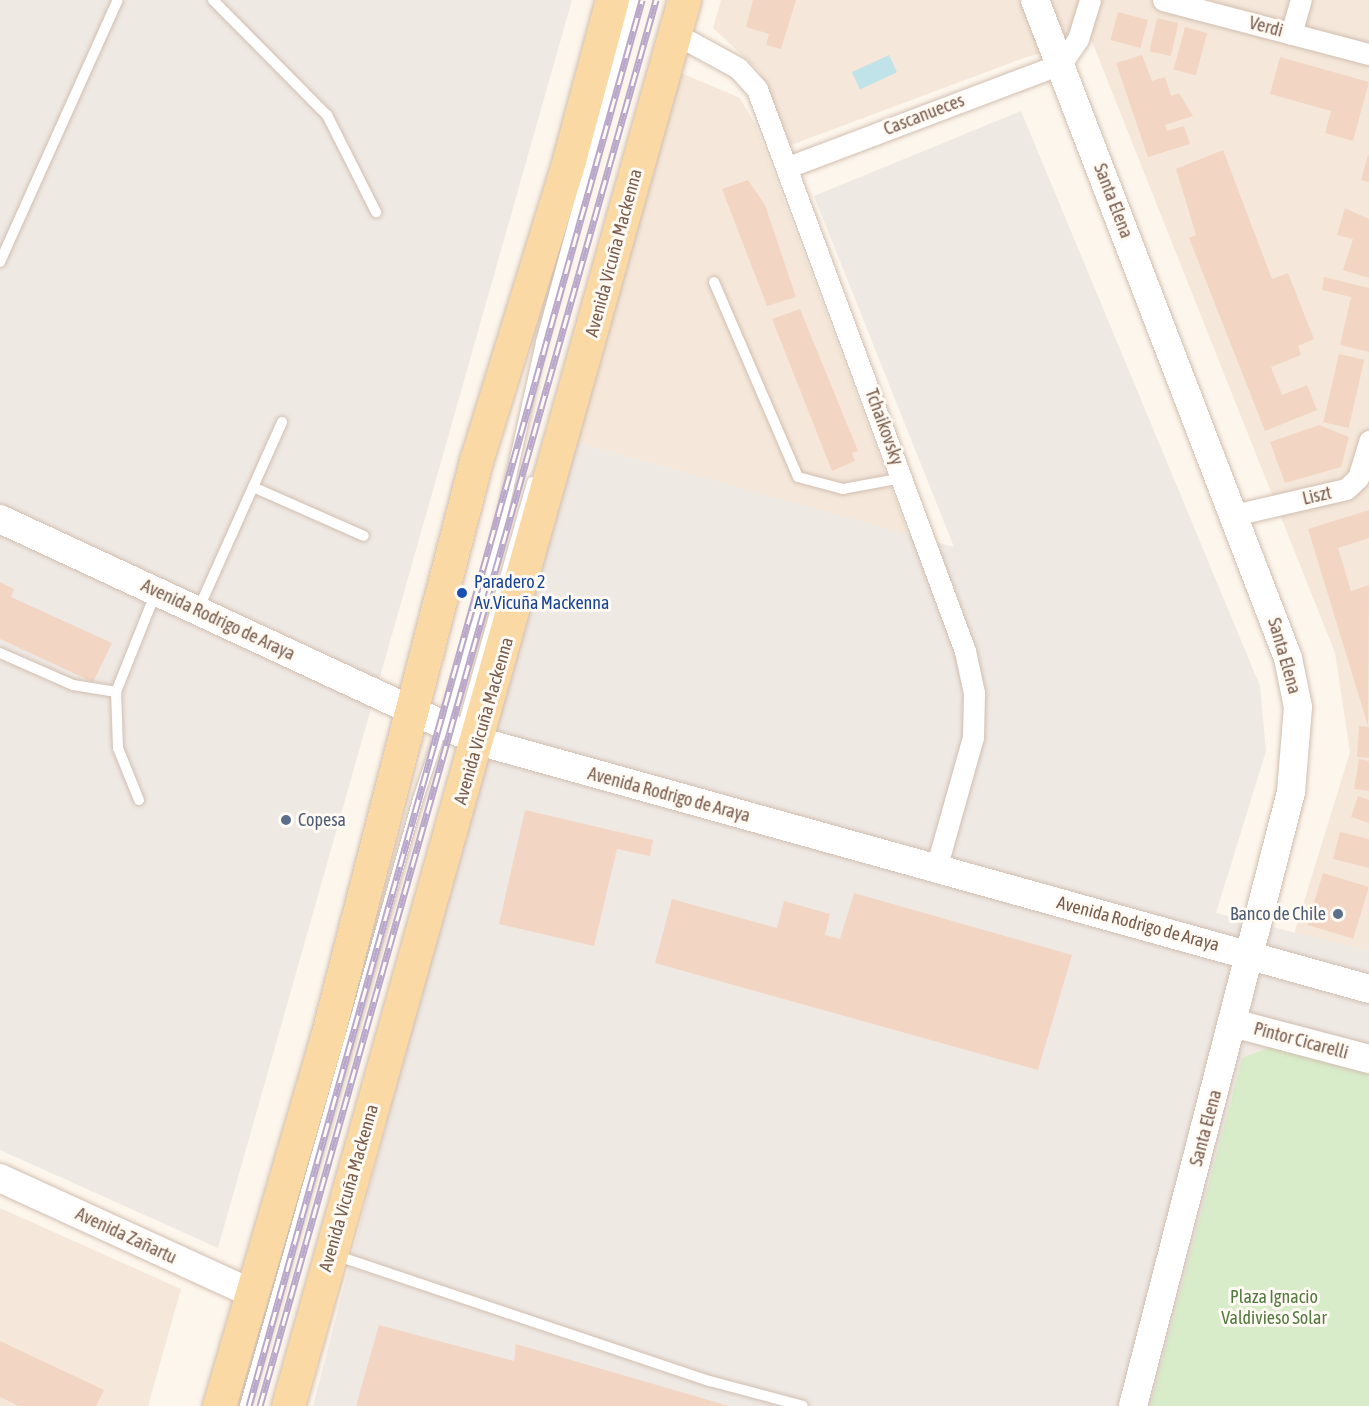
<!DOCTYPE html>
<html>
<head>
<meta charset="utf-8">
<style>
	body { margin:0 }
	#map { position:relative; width:1369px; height:1406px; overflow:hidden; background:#fdf6ec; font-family:"Asap Condensed",sans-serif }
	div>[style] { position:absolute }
	.residential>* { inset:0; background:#f5e8da }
	.industrial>* { inset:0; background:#efe9e4 }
	.green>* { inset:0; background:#d8ecc9 }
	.water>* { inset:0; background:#bfe3e8; transform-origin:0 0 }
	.building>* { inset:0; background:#f3d5c3; transform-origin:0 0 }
	.roads { filter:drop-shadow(0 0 2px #d1beb0) drop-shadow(0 0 2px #d1beb0) }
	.lane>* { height:10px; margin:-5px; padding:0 5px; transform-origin:5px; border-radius:5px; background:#fff }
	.street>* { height:21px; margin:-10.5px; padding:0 10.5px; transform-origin:10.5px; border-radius:10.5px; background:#fff }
	.secondary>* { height:28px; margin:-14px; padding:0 14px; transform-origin:14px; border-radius:14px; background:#fff }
	.primary>* { height:33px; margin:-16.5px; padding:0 16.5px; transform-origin:16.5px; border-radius:16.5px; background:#fbd9a5 }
	.rail>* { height:7px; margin-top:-3.5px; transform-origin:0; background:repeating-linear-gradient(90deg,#fffaf3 0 14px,#b9a8c9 0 28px); box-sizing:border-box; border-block:2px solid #b9a8c9 }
	.dots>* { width:16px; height:16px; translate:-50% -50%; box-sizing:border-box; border:3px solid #fffaf3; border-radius:50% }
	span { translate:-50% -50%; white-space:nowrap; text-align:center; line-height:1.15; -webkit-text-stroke:6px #fffaf3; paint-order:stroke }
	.street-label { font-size:18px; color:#7a5c4d }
	.transit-label { font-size:18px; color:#164399 }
	.left { translate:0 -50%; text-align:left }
	.service-label { font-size:18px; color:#4e5e75 }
	.right { translate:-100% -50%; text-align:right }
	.park-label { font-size:18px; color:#537a41 }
</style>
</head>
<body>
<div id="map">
	<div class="residential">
		<i style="clip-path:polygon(721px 0,1369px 0,1369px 951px,1294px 934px,1350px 752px,1335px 653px,1091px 39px,1027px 57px,791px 145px,759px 71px,713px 28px)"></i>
		<i style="clip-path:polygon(681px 73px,740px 98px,756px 126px,909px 536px,572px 441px)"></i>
		<i style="clip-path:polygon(0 1208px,181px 1289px,148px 1406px,0 1406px)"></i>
	</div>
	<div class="industrial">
		<i style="clip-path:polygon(0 0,572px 0,218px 1248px,0 1150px)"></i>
		<i style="clip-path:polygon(1021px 111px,1260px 686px,1266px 751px,1216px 913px,1369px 951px,1369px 1406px,313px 1406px,487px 736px,572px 441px,954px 547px,814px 196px)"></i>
	</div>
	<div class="green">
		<i style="clip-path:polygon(1271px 1047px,1369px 1074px,1369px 1406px,1150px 1406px,1242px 1058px)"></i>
	</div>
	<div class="water">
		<i style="left:889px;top:55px;width:19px;height:41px;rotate:65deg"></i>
	</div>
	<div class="building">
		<i style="clip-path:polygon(753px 0,796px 0,781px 49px,766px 45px,769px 34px,746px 27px)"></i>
		<i style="left:1118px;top:12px;width:31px;height:29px;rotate:15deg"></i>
		<i style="left:1157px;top:18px;width:22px;height:34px;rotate:13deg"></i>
		<i style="left:1185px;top:27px;width:23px;height:44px;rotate:15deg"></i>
		<i style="clip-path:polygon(1142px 55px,1152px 81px,1165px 77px,1171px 96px,1179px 93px,1193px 116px,1165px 125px,1167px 131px,1184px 126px,1190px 144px,1148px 157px,1116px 63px)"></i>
		<i style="clip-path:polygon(1280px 57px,1369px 82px,1353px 141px,1325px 133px,1331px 111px,1270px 94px)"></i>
		<i style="clip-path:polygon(1223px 150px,1272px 279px,1288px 273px,1314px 339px,1298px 346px,1301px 355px,1271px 367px,1282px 395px,1307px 385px,1317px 410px,1265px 431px,1189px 238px,1196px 235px,1176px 169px)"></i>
		<i style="clip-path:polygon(1368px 155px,1369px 155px,1369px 182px,1361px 180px)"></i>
		<i style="clip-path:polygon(748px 180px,765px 205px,796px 297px,767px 306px,722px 189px)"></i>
		<i style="clip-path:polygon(1345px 208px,1369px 219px,1369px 278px,1343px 270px,1353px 239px,1337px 235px)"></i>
		<i style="clip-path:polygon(1324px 277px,1369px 288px,1369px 352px,1340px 345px,1351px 297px,1322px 290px)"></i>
		<i style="clip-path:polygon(800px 309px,858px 451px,852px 453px,855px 461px,832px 471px,772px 319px)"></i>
		<i style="left:1339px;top:354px;width:26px;height:70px;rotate:13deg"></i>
		<i style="clip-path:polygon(1319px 425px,1349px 437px,1341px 467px,1285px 483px,1270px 442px)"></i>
		<i style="clip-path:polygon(1369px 510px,1369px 538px,1338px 548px,1351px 591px,1369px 585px,1368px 726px,1308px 529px)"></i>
		<i style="clip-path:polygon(0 582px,14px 589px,11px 597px,112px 643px,93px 682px,0 639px)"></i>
		<i style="clip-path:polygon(1359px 726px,1369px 727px,1369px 758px,1357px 757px)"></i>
		<i style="clip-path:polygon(1359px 759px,1369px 761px,1369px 791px,1354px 789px)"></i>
		<i style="clip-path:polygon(1358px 796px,1369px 800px,1369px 823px,1351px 817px)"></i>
		<i style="clip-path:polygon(525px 810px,653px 840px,650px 856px,617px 849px,594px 946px,499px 924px)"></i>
		<i style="clip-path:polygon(1340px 832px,1369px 839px,1369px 868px,1333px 859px)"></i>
		<i style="left:1323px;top:873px;width:48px;height:54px;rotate:17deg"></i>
		<i style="clip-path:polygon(854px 893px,1072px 955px,1038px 1070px,655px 963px,672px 899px,777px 928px,784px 901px,830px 914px,825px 935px,840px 939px)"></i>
		<i style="clip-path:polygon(379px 1325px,514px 1361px,516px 1344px,729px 1406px,356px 1406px)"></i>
		<i style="clip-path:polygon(0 1341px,104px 1390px,96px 1406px,19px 1406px,0 1397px)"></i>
	</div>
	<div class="roads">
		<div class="lane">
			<i style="left:213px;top:0;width:162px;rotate:45.3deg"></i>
			<i style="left:327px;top:115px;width:109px;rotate:63.2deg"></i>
			<i style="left:0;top:262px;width:287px;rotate:-65.8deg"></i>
			<i style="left:714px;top:282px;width:212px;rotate:66.7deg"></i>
			<i style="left:798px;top:477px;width:47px;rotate:14.9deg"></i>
			<i style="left:843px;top:489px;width:60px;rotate:-10.6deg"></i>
			<i style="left:253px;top:487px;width:121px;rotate:23.8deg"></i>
			<i style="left:198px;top:610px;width:206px;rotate:-65.9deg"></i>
			<i style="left:0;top:653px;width:80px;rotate:23.7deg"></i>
			<i style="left:73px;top:685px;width:44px;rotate:9.2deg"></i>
			<i style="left:461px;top:732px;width:260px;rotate:-74.1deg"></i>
			<i style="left:139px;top:800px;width:56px;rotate:-112deg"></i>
			<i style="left:118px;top:748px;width:56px;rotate:-92deg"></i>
			<i style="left:116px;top:692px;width:108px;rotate:-68.2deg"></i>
			<i style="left:335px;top:1255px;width:396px;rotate:18.6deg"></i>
			<i style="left:710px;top:1381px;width:96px;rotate:15deg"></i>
			<i style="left:245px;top:1406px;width:631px;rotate:-74.09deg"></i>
			<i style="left:418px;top:799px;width:198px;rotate:-71.5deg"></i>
			<i style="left:481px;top:611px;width:276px;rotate:-77.4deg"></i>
			<i style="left:541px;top:342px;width:354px;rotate:-74.8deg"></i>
		</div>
		<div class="street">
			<i style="left:1163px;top:0;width:213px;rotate:14.7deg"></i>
			<i style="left:674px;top:33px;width:73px;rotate:28.7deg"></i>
			<i style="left:738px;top:68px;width:28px;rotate:48deg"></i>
			<i style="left:757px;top:89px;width:599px;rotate:69.69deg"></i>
			<i style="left:965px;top:651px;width:43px;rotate:77.9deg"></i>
			<i style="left:974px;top:693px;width:44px;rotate:91.3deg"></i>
			<i style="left:973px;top:737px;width:137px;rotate:105.7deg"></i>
			<i style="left:1291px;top:34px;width:35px;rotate:-74deg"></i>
			<i style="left:788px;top:167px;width:292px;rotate:-20.7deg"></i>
			<i style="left:1061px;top:64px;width:30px;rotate:-56deg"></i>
			<i style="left:1078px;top:39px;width:41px;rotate:-72.9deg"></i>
			<i style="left:1234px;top:515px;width:115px;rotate:-13.1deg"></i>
			<i style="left:1346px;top:489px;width:16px;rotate:-43deg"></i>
			<i style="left:1358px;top:478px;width:39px;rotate:-73deg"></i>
		</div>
		<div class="secondary">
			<i style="left:1035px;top:0;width:705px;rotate:68.97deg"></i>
			<i style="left:1288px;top:658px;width:50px;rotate:78.5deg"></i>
			<i style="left:1298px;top:707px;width:85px;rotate:94.7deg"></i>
			<i style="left:1291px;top:792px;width:634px;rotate:104.43deg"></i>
			<i style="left:0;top:519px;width:527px;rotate:24.91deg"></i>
			<i style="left:478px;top:741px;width:925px;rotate:15.55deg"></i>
			<i style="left:1233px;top:1023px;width:141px;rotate:14.8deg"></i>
			<i style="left:0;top:1178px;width:278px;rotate:24.6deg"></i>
		</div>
		<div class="primary">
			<i style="left:219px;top:1406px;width:384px;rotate:-73.7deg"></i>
			<i style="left:327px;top:1037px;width:595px;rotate:-75.5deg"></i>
			<i style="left:476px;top:461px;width:315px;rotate:-72.8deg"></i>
			<i style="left:569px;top:160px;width:166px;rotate:-75deg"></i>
			<i style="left:288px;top:1406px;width:1461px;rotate:-74.27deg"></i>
		</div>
	</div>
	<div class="rail">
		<i style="left:249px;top:1406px;width:1460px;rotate:-74.38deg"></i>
		<i style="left:260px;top:1406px;width:1461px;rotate:-74.27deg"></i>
	</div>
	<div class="dots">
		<i style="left:462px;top:593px;background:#1a4fb4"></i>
		<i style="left:286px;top:820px;background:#5c6f8a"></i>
		<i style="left:1338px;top:914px;background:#5c6f8a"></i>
	</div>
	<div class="street-label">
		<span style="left:1266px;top:27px;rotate:15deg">Verdi</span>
		<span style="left:924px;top:115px;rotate:-21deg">Cascanueces</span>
		<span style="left:1113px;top:201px;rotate:69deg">Santa Elena</span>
		<span style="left:614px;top:253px;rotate:-75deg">Avenida Vicuña Mackenna</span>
		<span style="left:884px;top:427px;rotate:70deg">Tchaikovsky</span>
		<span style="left:1317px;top:496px;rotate:-13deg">Liszt</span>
		<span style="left:218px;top:620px;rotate:25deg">Avenida Rodrigo de Araya</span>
		<span style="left:1284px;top:656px;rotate:74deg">Santa Elena</span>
		<span style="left:484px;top:721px;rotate:-74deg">Avenida Vicuña Mackenna</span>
		<span style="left:669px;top:795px;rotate:15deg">Avenida Rodrigo de Araya</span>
		<span style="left:1138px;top:924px;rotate:15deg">Avenida Rodrigo de Araya</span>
		<span style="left:1301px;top:1041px;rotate:15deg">Pintor Cicarelli</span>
		<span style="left:1206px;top:1128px;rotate:-75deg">Santa Elena</span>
		<span style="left:349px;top:1188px;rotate:-74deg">Avenida Vicuña Mackenna</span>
		<span style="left:126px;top:1236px;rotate:25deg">Avenida Zañartu</span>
	</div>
	<div class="transit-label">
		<span class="left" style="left:474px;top:593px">Paradero 2<br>Av.Vicuña Mackenna</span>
	</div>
	<div class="service-label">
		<span class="left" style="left:298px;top:820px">Copesa</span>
		<span class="right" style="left:1326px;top:914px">Banco de Chile</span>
	</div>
	<div class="park-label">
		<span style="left:1274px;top:1308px">Plaza Ignacio<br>Valdivieso Solar</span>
	</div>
</div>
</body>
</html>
